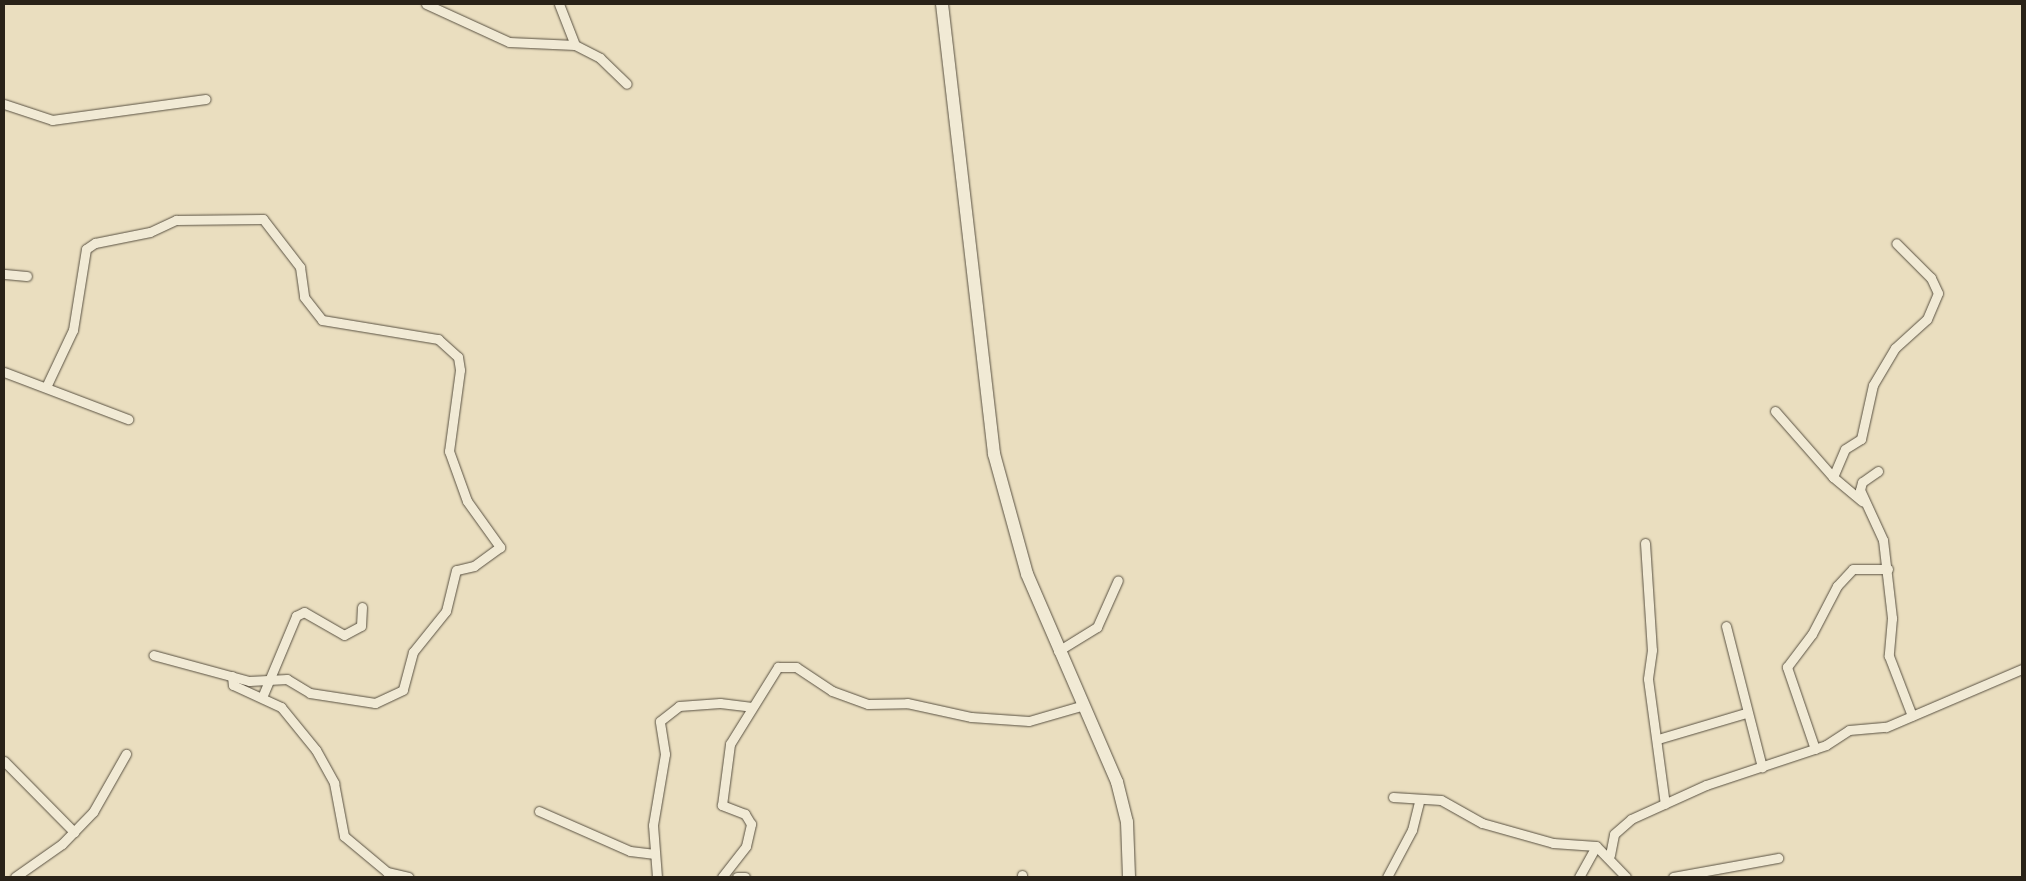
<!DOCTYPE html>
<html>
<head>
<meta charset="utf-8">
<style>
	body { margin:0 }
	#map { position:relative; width:2026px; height:881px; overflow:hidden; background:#eadebf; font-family:"Sorts Mill Goudy",serif }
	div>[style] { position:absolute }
	.roads { filter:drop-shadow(0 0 1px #595142) drop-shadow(0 0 1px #595142) }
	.street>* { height:9px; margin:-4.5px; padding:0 4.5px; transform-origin:4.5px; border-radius:4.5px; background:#f1ead5 }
	.secondary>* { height:12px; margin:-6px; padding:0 6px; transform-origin:6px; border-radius:6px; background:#f1ead5 }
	span { translate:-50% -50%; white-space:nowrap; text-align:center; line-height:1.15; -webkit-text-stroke:4px #f1ead5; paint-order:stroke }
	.frame { position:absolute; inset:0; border:5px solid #292218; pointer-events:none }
</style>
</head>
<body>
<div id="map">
	<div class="roads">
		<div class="street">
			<i style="left:426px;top:4px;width:91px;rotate:24.6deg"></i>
			<i style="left:509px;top:42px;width:66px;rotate:2.6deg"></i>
			<i style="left:575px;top:45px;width:28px;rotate:27deg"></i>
			<i style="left:600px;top:58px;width:37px;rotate:44deg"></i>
			<i style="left:559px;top:4px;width:44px;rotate:68.7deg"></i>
			<i style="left:4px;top:104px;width:51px;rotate:18.4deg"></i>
			<i style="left:52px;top:120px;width:155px;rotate:-7.8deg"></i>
			<i style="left:4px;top:274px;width:23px;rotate:5deg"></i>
			<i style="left:4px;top:372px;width:133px;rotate:20.8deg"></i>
			<i style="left:46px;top:387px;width:63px;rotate:-64.7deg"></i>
			<i style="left:73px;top:330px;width:82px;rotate:-80.9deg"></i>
			<i style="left:86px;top:249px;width:11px;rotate:-34deg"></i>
			<i style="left:95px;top:243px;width:56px;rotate:-11.3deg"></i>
			<i style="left:150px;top:232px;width:29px;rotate:-25deg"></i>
			<i style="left:176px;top:220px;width:87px;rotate:-0.7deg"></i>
			<i style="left:263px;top:219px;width:61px;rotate:52.4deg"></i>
			<i style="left:300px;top:267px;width:30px;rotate:82deg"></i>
			<i style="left:304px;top:297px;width:29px;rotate:52deg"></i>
			<i style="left:322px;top:320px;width:118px;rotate:9.3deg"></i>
			<i style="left:438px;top:339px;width:27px;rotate:42deg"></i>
			<i style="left:458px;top:357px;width:13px;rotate:81deg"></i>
			<i style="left:460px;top:370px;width:82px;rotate:97.7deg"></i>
			<i style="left:449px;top:451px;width:53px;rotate:70.2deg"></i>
			<i style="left:467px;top:501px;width:57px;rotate:54.3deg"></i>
			<i style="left:500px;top:547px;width:32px;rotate:144deg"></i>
			<i style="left:474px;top:566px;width:18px;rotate:167deg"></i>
			<i style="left:456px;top:570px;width:42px;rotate:103.7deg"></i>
			<i style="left:446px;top:611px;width:53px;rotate:128.8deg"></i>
			<i style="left:413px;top:652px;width:39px;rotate:105deg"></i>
			<i style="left:403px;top:690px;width:31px;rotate:155deg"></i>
			<i style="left:375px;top:703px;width:66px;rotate:-171.3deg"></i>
			<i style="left:310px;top:693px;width:27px;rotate:-149deg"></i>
			<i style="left:287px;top:679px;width:38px;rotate:177deg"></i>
			<i style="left:249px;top:681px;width:99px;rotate:-164.8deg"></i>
			<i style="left:1775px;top:411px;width:88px;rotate:48.7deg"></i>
			<i style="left:1833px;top:477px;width:38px;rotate:40deg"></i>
			<i style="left:1878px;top:471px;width:19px;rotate:145deg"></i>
			<i style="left:1862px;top:482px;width:8px;rotate:104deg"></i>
			<i style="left:1860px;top:490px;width:55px;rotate:65.3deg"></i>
			<i style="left:1883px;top:540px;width:79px;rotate:83.4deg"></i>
			<i style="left:1892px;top:618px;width:38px;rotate:95deg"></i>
			<i style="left:1889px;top:656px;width:64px;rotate:69deg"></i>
			<i style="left:1833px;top:477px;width:30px;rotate:-67deg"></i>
			<i style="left:1845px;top:449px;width:19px;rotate:-32deg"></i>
			<i style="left:1861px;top:439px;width:55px;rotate:-77.5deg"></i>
			<i style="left:1873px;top:385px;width:43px;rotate:-59.3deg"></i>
			<i style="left:1895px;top:348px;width:43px;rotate:-42.2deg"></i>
			<i style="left:1927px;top:319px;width:28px;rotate:-67deg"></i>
			<i style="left:1938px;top:293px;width:17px;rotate:-115deg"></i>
			<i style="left:1931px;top:278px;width:49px;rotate:-135deg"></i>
			<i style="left:1645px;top:543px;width:107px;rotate:86.3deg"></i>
			<i style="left:1652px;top:650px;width:29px;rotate:98deg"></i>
			<i style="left:1648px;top:679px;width:126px;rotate:82.3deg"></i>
			<i style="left:1726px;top:626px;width:146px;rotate:75.7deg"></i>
			<i style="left:1058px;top:651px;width:46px;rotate:-31.6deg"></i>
			<i style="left:1097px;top:627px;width:51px;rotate:-65.9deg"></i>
			<i style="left:232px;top:676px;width:9px;rotate:84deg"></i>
			<i style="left:233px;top:685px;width:53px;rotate:24.6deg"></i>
			<i style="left:281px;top:707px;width:55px;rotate:50.9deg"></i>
			<i style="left:316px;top:750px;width:38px;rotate:61deg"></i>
			<i style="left:334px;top:783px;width:54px;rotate:79.3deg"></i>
			<i style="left:344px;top:836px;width:56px;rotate:39.9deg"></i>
			<i style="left:387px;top:872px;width:22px;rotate:13deg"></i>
			<i style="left:263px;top:695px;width:86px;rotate:-67.3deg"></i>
			<i style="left:296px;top:616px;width:9px;rotate:-27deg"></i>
			<i style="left:304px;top:612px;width:46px;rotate:29.9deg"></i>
			<i style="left:344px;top:635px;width:19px;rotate:-28deg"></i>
			<i style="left:361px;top:626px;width:19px;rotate:-87deg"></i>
			<i style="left:1658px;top:739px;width:92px;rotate:-16.5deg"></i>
			<i style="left:1815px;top:749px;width:87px;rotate:-108.9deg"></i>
			<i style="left:1787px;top:667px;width:41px;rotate:-52.9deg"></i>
			<i style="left:1812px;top:634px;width:54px;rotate:-62.5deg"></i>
			<i style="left:1837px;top:586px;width:23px;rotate:-47deg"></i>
			<i style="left:1853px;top:569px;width:35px"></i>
			<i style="left:4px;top:761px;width:100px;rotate:45.4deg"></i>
			<i style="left:1393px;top:797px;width:48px;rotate:3.6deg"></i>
			<i style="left:1441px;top:800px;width:47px;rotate:29.3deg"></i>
			<i style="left:1482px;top:823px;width:74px;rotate:15.7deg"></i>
			<i style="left:1553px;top:843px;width:43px;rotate:4deg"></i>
			<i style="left:1596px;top:846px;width:43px;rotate:45.9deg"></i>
			<i style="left:539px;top:811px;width:99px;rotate:23.7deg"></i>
			<i style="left:630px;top:851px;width:25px;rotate:7deg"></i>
			<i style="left:1610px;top:855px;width:21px;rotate:-79deg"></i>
			<i style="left:1614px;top:834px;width:23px;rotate:-41deg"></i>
			<i style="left:1631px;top:819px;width:82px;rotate:-24.4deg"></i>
			<i style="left:1706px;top:785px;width:126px;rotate:-18.4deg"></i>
			<i style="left:1826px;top:745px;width:27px;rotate:-33deg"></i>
			<i style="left:1849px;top:730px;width:37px;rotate:-5deg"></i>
			<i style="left:1886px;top:727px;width:148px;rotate:-23.1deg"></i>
			<i style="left:15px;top:877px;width:57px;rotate:-35.1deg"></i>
			<i style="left:62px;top:844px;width:45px;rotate:-45.9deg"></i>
			<i style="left:93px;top:812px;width:67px;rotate:-60.4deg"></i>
			<i style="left:657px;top:877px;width:52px;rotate:-94.4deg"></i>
			<i style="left:653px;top:825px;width:72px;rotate:-80.4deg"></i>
			<i style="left:665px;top:754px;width:33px;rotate:-99deg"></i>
			<i style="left:660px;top:721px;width:24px;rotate:-38deg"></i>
			<i style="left:679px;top:706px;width:41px;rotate:-4.2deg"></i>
			<i style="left:720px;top:703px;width:32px;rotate:7deg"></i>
			<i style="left:722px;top:877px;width:39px;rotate:-52deg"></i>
			<i style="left:746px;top:846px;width:23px;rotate:-77deg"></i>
			<i style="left:751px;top:824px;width:12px;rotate:-121deg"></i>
			<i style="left:745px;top:814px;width:25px;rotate:-159deg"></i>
			<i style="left:722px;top:805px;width:62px;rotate:-82.5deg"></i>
			<i style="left:730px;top:744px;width:91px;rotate:-58.1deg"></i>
			<i style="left:778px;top:667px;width:18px"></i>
			<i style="left:796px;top:667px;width:43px;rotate:33.7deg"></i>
			<i style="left:832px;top:691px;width:38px;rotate:20deg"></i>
			<i style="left:868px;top:704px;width:39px;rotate:-1deg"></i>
			<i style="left:907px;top:703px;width:66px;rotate:12.3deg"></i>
			<i style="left:971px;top:717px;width:58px;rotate:3.9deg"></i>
			<i style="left:1029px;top:721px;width:57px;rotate:-16.2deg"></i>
			<i style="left:737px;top:877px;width:8px"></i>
			<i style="left:1022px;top:877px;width:2px;rotate:-90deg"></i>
			<i style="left:1387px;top:877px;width:53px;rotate:-62deg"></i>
			<i style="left:1412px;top:830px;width:29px;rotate:-76deg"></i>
			<i style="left:1579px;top:877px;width:35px;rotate:-61deg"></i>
			<i style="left:1673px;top:877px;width:107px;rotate:-10.3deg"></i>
		</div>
		<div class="secondary">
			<i style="left:942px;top:4px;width:453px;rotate:83.4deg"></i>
			<i style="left:994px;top:454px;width:124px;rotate:74.6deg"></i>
			<i style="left:1027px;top:574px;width:227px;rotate:66.6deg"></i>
			<i style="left:1117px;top:782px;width:41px;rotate:76deg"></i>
			<i style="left:1127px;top:822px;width:55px;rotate:87.9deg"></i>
		</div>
	</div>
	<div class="frame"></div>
</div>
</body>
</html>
